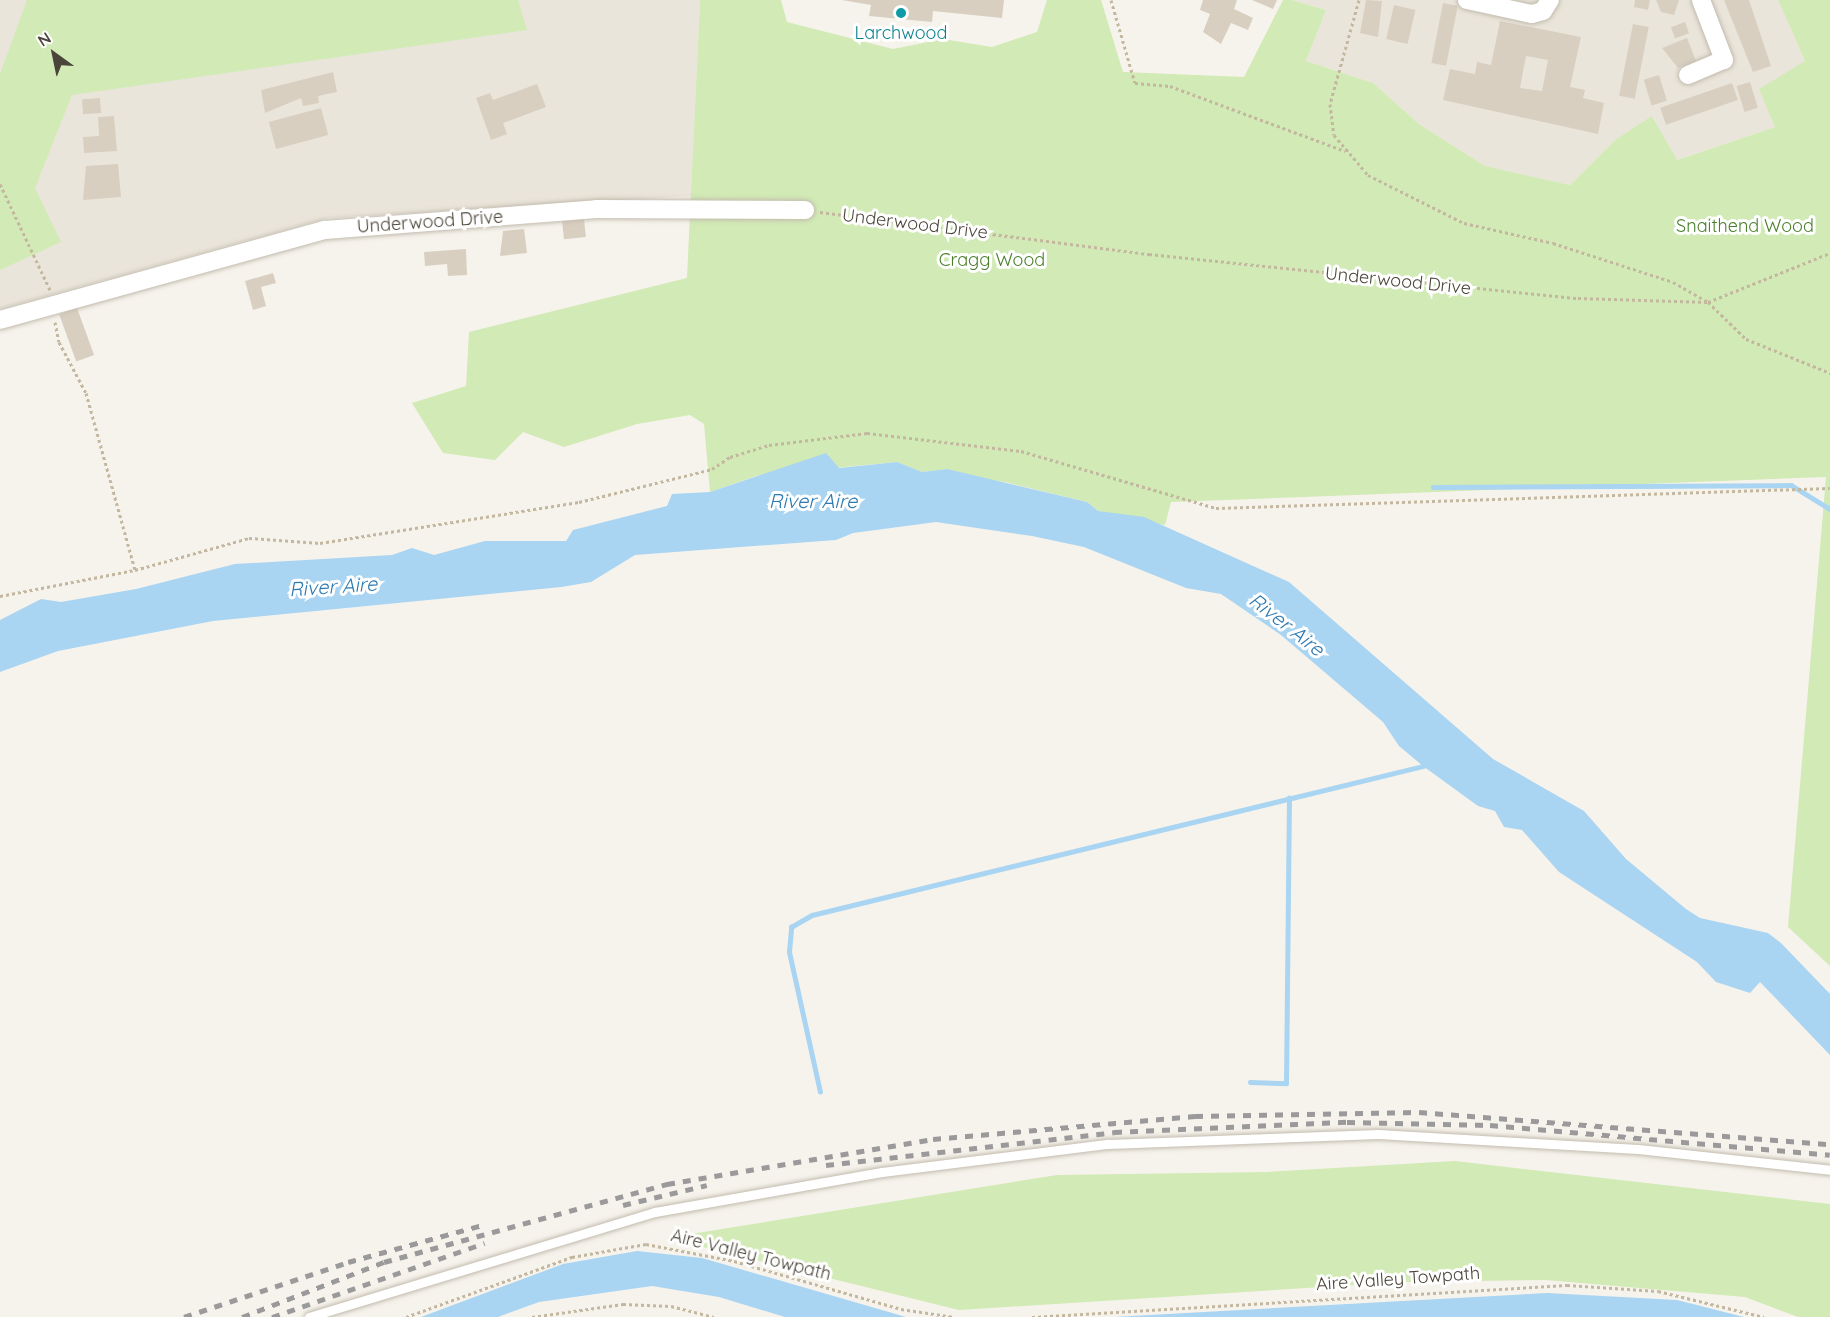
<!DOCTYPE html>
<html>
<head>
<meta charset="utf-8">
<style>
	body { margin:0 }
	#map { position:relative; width:1830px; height:1317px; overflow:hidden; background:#f6f3ec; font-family:Quicksand,sans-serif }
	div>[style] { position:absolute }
	.residential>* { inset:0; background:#eae5da }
	.green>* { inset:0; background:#d2eab5 }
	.water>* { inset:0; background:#a9d4f2 }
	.stream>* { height:4.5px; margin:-2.25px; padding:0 2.25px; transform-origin:2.25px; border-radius:2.25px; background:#a9d4f2 }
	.building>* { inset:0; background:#d8cfc1; transform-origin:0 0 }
	.path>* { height:3px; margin-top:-1.5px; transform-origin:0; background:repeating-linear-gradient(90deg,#c4b79f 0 3px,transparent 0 6px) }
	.roads { filter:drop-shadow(0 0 2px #c2bbae) drop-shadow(0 0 2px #c2bbae) }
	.lane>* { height:9px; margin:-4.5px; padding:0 4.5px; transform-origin:4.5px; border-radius:4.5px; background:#fff }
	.street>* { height:18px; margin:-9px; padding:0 9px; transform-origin:9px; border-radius:9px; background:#fff }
	.rail>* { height:4.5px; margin-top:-2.25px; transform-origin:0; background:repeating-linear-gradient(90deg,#9a9a9a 0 8px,transparent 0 16px) }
	.dots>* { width:16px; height:16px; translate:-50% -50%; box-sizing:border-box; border:3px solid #fff; border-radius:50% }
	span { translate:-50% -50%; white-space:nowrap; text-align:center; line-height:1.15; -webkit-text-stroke:6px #fff; paint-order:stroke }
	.culture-label { font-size:18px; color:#0d838f }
	.street-label { font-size:18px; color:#4b4439 }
	.park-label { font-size:18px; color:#4a7f2a }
	.water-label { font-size:20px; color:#2e7ab2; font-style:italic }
	.north { position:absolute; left:24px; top:24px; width:60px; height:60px; -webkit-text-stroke:4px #fff; paint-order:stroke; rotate:327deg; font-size:16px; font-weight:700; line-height:24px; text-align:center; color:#4b4439 }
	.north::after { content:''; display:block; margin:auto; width:21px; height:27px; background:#4b4439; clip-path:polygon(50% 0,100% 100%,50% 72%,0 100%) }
</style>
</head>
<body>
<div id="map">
	<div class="residential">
		<i style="clip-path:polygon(0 0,700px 0,691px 196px,328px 218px,0 309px)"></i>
		<i style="clip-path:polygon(1292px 0,1778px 0,1805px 61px,1775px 127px,1676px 160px,1653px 117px,1615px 140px,1570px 185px,1485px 166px,1419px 124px,1373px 83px,1306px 61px,1326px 10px)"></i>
	</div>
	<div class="green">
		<i style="clip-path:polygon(27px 0,518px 0,527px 30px,72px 95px,35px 188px,61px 242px,0 270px,0 74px)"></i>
		<i style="clip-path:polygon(700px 0,781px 0,787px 22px,893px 49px,943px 39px,992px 47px,1037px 32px,1047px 0,1101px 0,1123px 72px,1244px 77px,1283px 0,1292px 0,1326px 10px,1306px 61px,1373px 83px,1419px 124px,1485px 166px,1570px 185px,1615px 140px,1652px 116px,1677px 160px,1775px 127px,1759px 89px,1805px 61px,1778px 0,1830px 0,1830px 966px,1788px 927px,1826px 477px,1171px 502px,1165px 525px,1098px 511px,1087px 502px,1005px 482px,955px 475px,947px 469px,922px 472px,897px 462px,759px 475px,710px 492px,704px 424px,690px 415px,637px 424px,564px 447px,523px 432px,495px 460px,443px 453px,412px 403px,466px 386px,469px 332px,687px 278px)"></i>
		<i style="clip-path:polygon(1455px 1161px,1830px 1204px,1830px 1317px,1798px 1317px,1745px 1297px,1545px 1280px,1402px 1282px,959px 1310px,666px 1238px,1057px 1175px,1267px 1172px)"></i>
	</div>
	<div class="water">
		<i style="clip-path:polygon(826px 453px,839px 468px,897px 462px,922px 472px,947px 469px,1087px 502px,1098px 511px,1144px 517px,1289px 582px,1493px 759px,1584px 811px,1626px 859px,1686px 909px,1700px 918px,1768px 933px,1781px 943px,1830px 994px,1830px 1055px,1760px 982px,1750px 993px,1716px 982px,1697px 962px,1559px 872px,1522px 830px,1504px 827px,1495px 811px,1478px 806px,1423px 766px,1399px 746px,1383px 722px,1281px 635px,1221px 594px,1186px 588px,1084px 547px,1032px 536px,936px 522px,853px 533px,836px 540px,635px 555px,591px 582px,561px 587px,213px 621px,58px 651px,0 672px,0 620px,41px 599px,61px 602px,136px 589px,235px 564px,392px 555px,412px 548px,434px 555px,485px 541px,566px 541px,573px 530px,667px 506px,672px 494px,710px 492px)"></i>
		<i style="clip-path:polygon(637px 1251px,702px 1258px,906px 1317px,785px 1317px,719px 1297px,652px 1286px,539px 1302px,498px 1317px,421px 1317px,563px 1264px)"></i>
		<i style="clip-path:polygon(1547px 1293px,1677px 1300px,1744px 1317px,1114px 1317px)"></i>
	</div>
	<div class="stream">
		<i style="left:1433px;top:487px;width:358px;rotate:-0.3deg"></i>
		<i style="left:1791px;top:485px;width:46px;rotate:31.6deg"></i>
		<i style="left:1250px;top:1082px;width:36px;rotate:2deg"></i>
		<i style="left:1286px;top:1083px;width:285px;rotate:-89.4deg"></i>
		<i style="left:820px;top:1092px;width:143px;rotate:-102.5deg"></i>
		<i style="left:789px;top:952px;width:25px;rotate:-85deg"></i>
		<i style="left:791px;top:927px;width:24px;rotate:-30deg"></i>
		<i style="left:812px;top:915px;width:629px;rotate:-13.7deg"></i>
	</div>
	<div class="building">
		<i style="clip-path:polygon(842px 0,1004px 0,1002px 18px,933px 11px,932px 22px,869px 16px,871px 5px)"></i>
		<i style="clip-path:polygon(1203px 0,1237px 0,1234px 9px,1253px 18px,1248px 30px,1231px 23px,1221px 44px,1203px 32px,1210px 14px,1200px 10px)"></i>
		<i style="clip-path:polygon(1252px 0,1277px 0,1273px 9px)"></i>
		<i style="clip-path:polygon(1366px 0,1382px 1px,1378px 37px,1360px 33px)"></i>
		<i style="clip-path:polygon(1635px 0,1650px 0,1648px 10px,1634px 7px)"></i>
		<i style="clip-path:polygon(1656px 0,1679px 0,1674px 15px,1661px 12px)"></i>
		<i style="clip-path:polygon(1724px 0,1749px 0,1771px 66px,1753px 72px)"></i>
		<i style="left:1443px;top:3px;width:15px;height:61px;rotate:11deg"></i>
		<i style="left:1394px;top:5px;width:22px;height:35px;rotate:13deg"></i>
		<i style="clip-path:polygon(evenodd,1500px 21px,1581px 37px,1570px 87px,1585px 90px,1583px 98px,1604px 103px,1598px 134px,1443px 100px,1450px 69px,1475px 74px,1477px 62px,1491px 65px,1500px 21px,1526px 56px,1548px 60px,1542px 91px,1520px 88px,1526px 56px)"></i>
		<i style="left:1685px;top:22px;width:12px;height:15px;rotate:70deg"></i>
		<i style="left:1633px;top:24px;width:16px;height:73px;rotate:11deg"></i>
		<i style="clip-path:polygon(1687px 38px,1696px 61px,1678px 68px,1662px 48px)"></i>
		<i style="clip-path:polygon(333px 72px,337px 92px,318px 96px,319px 103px,303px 106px,301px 98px,265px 113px,261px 90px)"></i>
		<i style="left:1659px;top:75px;width:27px;height:16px;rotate:73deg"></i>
		<i style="left:1750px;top:82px;width:27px;height:14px;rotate:73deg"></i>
		<i style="left:1732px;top:83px;width:18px;height:76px;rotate:71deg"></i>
		<i style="clip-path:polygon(537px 84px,546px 107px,503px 123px,507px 134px,491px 140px,476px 98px,490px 93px,493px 100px)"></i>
		<i style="left:100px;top:98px;width:15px;height:18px;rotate:86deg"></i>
		<i style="left:321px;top:108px;width:28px;height:54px;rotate:75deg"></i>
		<i style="clip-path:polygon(114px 116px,117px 151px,84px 153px,83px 137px,99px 136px,98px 117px)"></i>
		<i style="clip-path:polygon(118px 164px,121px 197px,83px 200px,86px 166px)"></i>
		<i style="left:584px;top:219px;width:18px;height:22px;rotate:84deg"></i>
		<i style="clip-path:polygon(524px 229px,527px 253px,500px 256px,503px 231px)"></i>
		<i style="clip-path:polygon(466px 249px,467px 275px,448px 276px,447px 264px,425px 266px,424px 252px)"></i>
		<i style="clip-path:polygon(273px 273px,276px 283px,261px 287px,266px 306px,253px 310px,245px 281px)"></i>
		<i style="left:77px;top:308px;width:50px;height:19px;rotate:70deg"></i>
	</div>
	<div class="path">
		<i style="left:1111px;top:0;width:86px;rotate:73.9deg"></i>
		<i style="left:1135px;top:83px;width:35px;rotate:5deg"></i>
		<i style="left:1170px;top:86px;width:187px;rotate:20.4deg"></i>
		<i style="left:1359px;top:0;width:108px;rotate:105.6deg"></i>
		<i style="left:1330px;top:104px;width:31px;rotate:83deg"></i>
		<i style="left:1334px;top:135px;width:52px;rotate:49.6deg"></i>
		<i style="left:1368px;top:175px;width:107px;rotate:26.6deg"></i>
		<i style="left:1464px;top:223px;width:91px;rotate:12.7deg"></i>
		<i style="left:1553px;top:243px;width:126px;rotate:18deg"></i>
		<i style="left:1673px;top:282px;width:40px;rotate:29.7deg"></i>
		<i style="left:1708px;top:302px;width:53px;rotate:44.2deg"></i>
		<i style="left:1746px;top:339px;width:91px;rotate:22deg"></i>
		<i style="left:0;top:184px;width:117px;rotate:64.7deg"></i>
		<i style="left:820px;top:212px;width:332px;rotate:7.3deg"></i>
		<i style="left:1149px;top:254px;width:431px;rotate:5.9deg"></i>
		<i style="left:1578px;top:298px;width:130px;rotate:1.8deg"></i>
		<i style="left:1708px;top:302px;width:131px;rotate:-21.9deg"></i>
		<i style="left:55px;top:322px;width:20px;rotate:79deg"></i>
		<i style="left:59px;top:342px;width:58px;rotate:62.1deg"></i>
		<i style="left:86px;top:393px;width:184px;rotate:74.5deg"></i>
		<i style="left:0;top:596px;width:137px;rotate:-10.9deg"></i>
		<i style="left:135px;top:570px;width:118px;rotate:-15.7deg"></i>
		<i style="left:249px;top:538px;width:71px;rotate:4deg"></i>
		<i style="left:320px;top:543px;width:262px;rotate:-9deg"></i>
		<i style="left:579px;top:502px;width:137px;rotate:-13.9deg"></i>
		<i style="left:712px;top:469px;width:22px;rotate:-34deg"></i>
		<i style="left:730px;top:457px;width:41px;rotate:-17.1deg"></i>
		<i style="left:769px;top:445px;width:99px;rotate:-7deg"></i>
		<i style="left:867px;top:433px;width:155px;rotate:6.7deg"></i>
		<i style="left:1021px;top:451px;width:203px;rotate:16.3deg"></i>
		<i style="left:1216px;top:508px;width:614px;rotate:-1.87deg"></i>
		<i style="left:406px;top:1317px;width:177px;rotate:-19.9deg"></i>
		<i style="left:572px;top:1257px;width:75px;rotate:-10deg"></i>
		<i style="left:646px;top:1244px;width:90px;rotate:10.9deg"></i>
		<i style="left:734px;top:1261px;width:174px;rotate:16deg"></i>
		<i style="left:901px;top:1309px;width:54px;rotate:8.6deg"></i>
		<i style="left:532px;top:1317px;width:92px;rotate:-8.1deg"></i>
		<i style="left:623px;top:1304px;width:48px;rotate:2.4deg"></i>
		<i style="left:671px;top:1306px;width:44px;rotate:14.3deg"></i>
		<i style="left:1032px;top:1317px;width:536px;rotate:-3.42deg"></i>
		<i style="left:1567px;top:1285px;width:91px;rotate:3.8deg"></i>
		<i style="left:1658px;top:1291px;width:109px;rotate:13.8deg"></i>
	</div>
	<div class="roads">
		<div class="lane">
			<i style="left:309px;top:1317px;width:362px;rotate:-16.9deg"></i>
			<i style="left:655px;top:1212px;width:230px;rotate:-10deg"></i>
			<i style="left:882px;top:1172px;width:228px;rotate:-7.1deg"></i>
			<i style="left:1108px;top:1144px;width:270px;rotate:-2.1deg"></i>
			<i style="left:1378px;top:1134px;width:260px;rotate:3.3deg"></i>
			<i style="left:1638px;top:1149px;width:193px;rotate:6.2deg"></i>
		</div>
		<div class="street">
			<i style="left:1467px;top:0;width:66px;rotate:12.2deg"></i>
			<i style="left:1532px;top:14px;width:11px;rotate:-15deg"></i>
			<i style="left:1543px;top:11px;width:13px;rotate:-58deg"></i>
			<i style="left:1688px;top:75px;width:39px;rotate:-23deg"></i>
			<i style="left:1724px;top:60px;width:64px;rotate:-111deg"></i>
			<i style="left:0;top:320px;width:337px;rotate:-15.5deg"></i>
			<i style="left:325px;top:230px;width:272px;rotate:-4.4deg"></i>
			<i style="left:596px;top:209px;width:209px;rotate:0.3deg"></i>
		</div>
	</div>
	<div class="rail">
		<i style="left:826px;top:1165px;width:290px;rotate:-6.5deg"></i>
		<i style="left:1114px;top:1132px;width:233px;rotate:-2.5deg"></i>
		<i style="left:1347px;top:1122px;width:143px;rotate:1.2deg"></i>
		<i style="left:1490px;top:1125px;width:341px;rotate:5deg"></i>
		<i style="left:623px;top:1205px;width:86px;rotate:-13.4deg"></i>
		<i style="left:184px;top:1317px;width:173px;rotate:-18.5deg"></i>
		<i style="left:348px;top:1262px;width:139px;rotate:-15.4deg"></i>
		<i style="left:242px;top:1317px;width:152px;rotate:-21.2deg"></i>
		<i style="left:384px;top:1262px;width:294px;rotate:-15.4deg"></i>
		<i style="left:667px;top:1184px;width:270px;rotate:-9.6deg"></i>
		<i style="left:933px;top:1139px;width:263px;rotate:-5deg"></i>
		<i style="left:1195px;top:1116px;width:224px;rotate:-1deg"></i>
		<i style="left:1419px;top:1112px;width:412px;rotate:4.5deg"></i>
		<i style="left:272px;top:1317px;width:225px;rotate:-19.2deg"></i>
	</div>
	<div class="dots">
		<i style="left:901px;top:13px;background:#0f9aa8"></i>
	</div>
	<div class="culture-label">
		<span style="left:901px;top:33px">Larchwood</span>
	</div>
	<div class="street-label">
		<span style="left:430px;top:222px;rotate:-4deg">Underwood Drive</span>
		<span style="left:915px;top:224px;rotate:7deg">Underwood Drive</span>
		<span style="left:1398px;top:281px;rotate:6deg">Underwood Drive</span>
		<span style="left:751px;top:1255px;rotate:14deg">Aire Valley Towpath</span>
		<span style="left:1398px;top:1279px;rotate:-4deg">Aire Valley Towpath</span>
	</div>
	<div class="park-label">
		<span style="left:1745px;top:226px">Snaithend Wood</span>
		<span style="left:992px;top:260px">Cragg Wood</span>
	</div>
	<div class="water-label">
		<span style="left:813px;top:500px">River Aire</span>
		<span style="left:333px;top:586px;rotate:-4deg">River Aire</span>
		<span style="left:1287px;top:624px;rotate:38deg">River Aire</span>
	</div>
	<div class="north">N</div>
</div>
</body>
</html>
